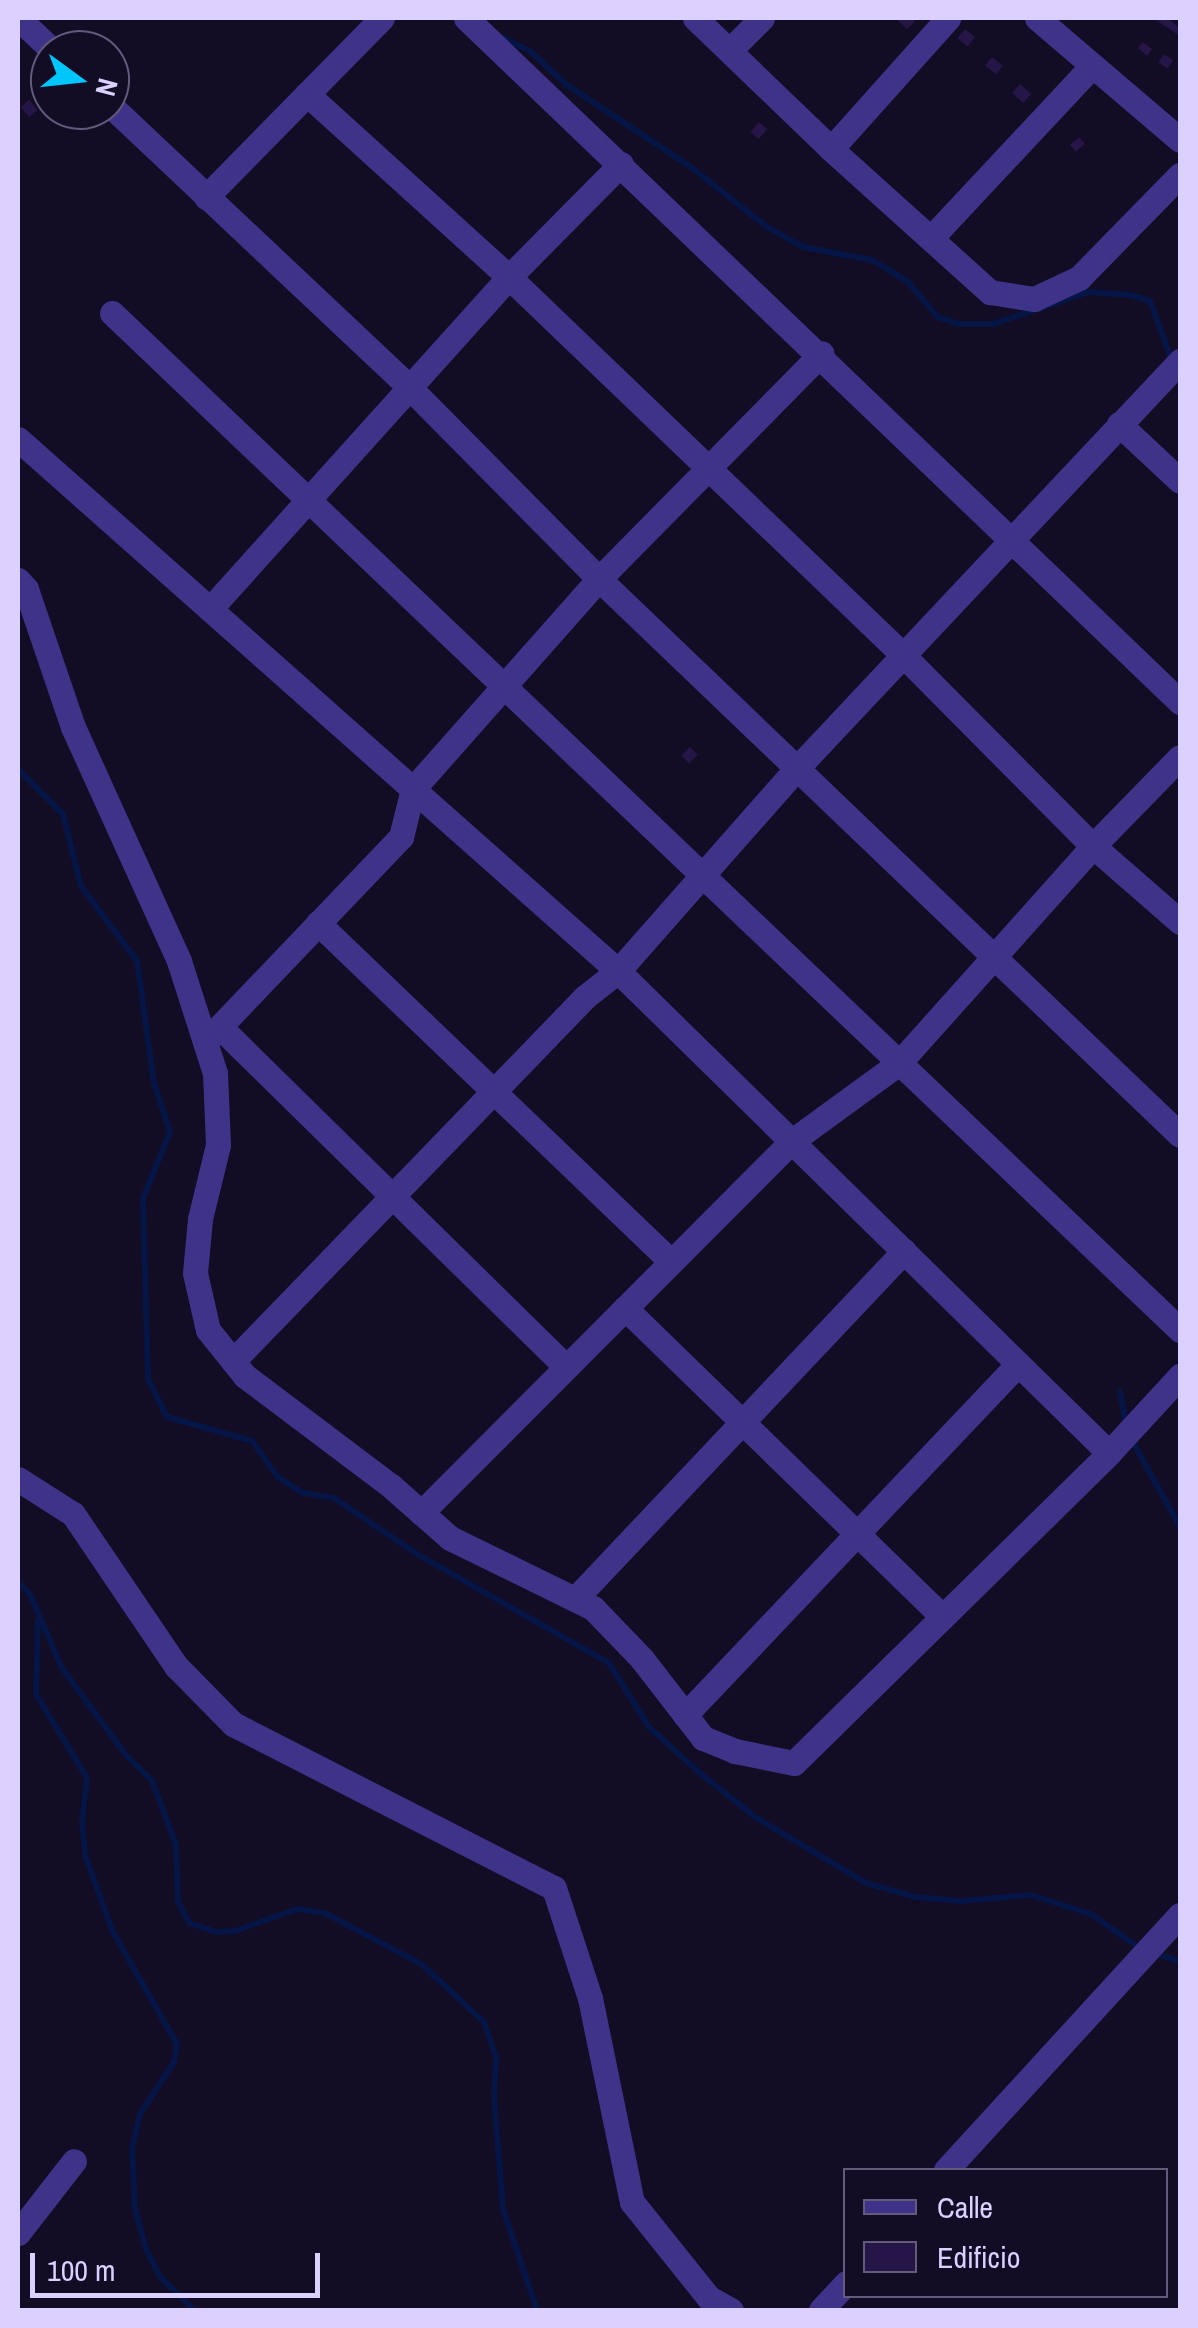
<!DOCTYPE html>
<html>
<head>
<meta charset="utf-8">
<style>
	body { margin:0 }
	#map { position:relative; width:1198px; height:2328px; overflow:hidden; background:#130c25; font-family:"Archivo Narrow",sans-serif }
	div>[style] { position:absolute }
	.stream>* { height:6px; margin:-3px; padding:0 3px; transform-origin:3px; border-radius:3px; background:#051545 }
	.building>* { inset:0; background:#261648; transform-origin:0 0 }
	.minor>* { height:25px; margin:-12.5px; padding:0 12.5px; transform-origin:12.5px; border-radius:12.5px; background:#3f3389 }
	span { translate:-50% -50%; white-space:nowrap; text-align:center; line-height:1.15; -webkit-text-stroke:8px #130c25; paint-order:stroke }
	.frame { position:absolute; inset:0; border:20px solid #dbd0ff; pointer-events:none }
	.legend { position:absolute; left:843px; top:2168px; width:325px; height:130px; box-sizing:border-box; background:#130c25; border:2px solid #635a7c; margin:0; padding:12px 18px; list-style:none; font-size:30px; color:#dbd0ff }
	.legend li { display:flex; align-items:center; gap:20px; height:50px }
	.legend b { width:50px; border:2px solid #635a7c }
	.north { position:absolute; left:30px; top:30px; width:100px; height:100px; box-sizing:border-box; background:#130c25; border:2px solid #635a7c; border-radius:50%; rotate:105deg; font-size:28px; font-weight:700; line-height:40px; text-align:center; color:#dbd0ff }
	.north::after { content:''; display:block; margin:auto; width:35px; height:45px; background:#00c7fb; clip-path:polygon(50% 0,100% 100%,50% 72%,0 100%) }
	.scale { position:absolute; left:30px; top:2253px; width:290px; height:45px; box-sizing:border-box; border:5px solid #dbd0ff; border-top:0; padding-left:12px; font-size:30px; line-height:35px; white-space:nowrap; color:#dbd0ff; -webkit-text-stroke:8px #130c25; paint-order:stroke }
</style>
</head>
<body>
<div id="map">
	<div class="stream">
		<i style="left:502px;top:37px;width:31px;rotate:27deg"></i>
		<i style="left:530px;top:51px;width:50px;rotate:42.6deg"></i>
		<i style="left:567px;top:85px;width:149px;rotate:33.5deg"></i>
		<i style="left:691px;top:167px;width:97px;rotate:38.3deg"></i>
		<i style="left:767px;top:227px;width:41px;rotate:29.1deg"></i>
		<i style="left:803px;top:247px;width:70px;rotate:10.7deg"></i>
		<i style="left:872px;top:260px;width:41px;rotate:31deg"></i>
		<i style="left:907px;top:281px;width:48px;rotate:49.3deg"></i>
		<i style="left:938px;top:317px;width:22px;rotate:18deg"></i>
		<i style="left:959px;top:324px;width:34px"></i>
		<i style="left:993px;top:324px;width:100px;rotate:-18.6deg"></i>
		<i style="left:1088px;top:292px;width:43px;rotate:4deg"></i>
		<i style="left:1131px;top:295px;width:20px;rotate:18deg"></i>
		<i style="left:1150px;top:301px;width:61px;rotate:69.8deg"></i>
		<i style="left:18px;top:769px;width:64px;rotate:45deg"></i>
		<i style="left:63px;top:814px;width:74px;rotate:76deg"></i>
		<i style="left:81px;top:886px;width:94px;rotate:53.3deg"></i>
		<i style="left:137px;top:961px;width:123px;rotate:82.1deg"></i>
		<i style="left:154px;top:1083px;width:52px;rotate:71.9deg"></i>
		<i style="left:170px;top:1132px;width:71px;rotate:112.2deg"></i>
		<i style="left:143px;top:1198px;width:181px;rotate:88.4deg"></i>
		<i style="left:148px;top:1379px;width:42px;rotate:63.4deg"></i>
		<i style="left:167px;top:1417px;width:88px;rotate:15.8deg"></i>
		<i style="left:252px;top:1441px;width:44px;rotate:54.2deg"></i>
		<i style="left:278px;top:1477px;width:30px;rotate:33deg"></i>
		<i style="left:303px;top:1493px;width:31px;rotate:9deg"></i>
		<i style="left:334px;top:1498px;width:100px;rotate:34deg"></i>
		<i style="left:417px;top:1554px;width:221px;rotate:29.6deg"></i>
		<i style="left:609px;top:1663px;width:75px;rotate:58deg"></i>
		<i style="left:649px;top:1727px;width:70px;rotate:42.1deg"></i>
		<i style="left:701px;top:1774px;width:69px;rotate:38.5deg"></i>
		<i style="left:755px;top:1817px;width:129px;rotate:30.7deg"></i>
		<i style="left:866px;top:1883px;width:51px;rotate:15.9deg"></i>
		<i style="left:915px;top:1897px;width:47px;rotate:4.9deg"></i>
		<i style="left:962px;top:1901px;width:69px;rotate:-5deg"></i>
		<i style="left:1031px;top:1895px;width:63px;rotate:17.6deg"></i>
		<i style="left:1091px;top:1914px;width:61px;rotate:35deg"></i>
		<i style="left:1120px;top:1391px;width:35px;rotate:80deg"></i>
		<i style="left:1130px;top:1437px;width:103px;rotate:60.9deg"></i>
		<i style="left:18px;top:1582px;width:17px;rotate:45deg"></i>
		<i style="left:30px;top:1594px;width:81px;rotate:66.6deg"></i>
		<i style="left:62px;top:1668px;width:108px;rotate:53.7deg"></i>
		<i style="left:126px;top:1755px;width:37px;rotate:45deg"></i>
		<i style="left:152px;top:1781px;width:68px;rotate:69.4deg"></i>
		<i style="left:176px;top:1845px;width:57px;rotate:88deg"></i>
		<i style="left:178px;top:1902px;width:24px;rotate:62deg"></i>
		<i style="left:189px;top:1923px;width:29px;rotate:18deg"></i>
		<i style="left:217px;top:1932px;width:18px;rotate:-3deg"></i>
		<i style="left:235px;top:1931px;width:66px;rotate:-19.5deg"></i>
		<i style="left:297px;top:1909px;width:28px;rotate:8deg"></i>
		<i style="left:325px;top:1913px;width:109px;rotate:28deg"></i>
		<i style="left:421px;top:1964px;width:86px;rotate:42.6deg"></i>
		<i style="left:484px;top:2022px;width:36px;rotate:71deg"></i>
		<i style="left:496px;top:2056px;width:41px;rotate:92.8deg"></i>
		<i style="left:494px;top:2097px;width:112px;rotate:85.4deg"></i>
		<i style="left:503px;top:2209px;width:107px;rotate:71.4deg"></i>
		<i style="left:38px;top:1620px;width:74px;rotate:91.5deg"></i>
		<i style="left:36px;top:1694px;width:98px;rotate:58.7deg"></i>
		<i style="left:87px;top:1778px;width:44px;rotate:96.5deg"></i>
		<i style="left:82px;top:1822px;width:36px;rotate:84deg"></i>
		<i style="left:86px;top:1858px;width:79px;rotate:70deg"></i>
		<i style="left:113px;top:1932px;width:129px;rotate:60.3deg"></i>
		<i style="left:177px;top:2044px;width:18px;rotate:99deg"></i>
		<i style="left:174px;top:2062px;width:62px;rotate:123.2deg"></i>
		<i style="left:140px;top:2114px;width:35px;rotate:103deg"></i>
		<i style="left:132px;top:2148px;width:61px;rotate:87.2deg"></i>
		<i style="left:135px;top:2209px;width:41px;rotate:74.6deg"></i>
		<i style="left:146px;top:2249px;width:31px;rotate:63deg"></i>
		<i style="left:160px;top:2277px;width:47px;rotate:44.1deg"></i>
		<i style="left:1153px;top:1953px;width:28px;rotate:17deg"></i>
	</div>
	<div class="building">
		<i style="clip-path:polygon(895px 18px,912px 18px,915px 21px,907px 29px)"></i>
		<i style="clip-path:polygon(1153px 18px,1167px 18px,1180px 28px,1180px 36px)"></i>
		<i style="left:965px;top:29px;width:13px;height:12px;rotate:39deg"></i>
		<i style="clip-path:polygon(1143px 42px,1152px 49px,1147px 56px,1138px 48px)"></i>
		<i style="left:1164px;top:54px;width:11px;height:10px;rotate:34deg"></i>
		<i style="left:992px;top:57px;width:14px;height:11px;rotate:39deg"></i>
		<i style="left:1020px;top:84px;width:15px;height:12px;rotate:42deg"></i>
		<i style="left:29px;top:100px;width:13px;height:11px;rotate:48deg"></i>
		<i style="left:759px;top:122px;width:11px;height:13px;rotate:41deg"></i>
		<i style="left:1079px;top:137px;width:9px;height:12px;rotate:49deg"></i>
		<i style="left:690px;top:747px;width:11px;height:12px;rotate:45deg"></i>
	</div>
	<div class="minor">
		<i style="left:18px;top:18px;width:47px;rotate:43.3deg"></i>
		<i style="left:466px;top:18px;width:989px;rotate:43.77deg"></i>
		<i style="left:695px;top:18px;width:189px;rotate:43.9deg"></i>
		<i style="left:831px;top:149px;width:214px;rotate:42deg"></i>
		<i style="left:990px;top:292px;width:45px;rotate:9deg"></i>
		<i style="left:1034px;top:299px;width:50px;rotate:-25deg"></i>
		<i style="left:1079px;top:278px;width:144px;rotate:-45.6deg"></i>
		<i style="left:1037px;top:18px;width:188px;rotate:40.5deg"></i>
		<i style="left:730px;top:50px;width:45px;rotate:-45deg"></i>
		<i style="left:307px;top:94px;width:273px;rotate:42.2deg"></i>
		<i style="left:509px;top:277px;width:546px;rotate:43.81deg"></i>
		<i style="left:903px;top:655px;width:269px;rotate:45.2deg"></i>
		<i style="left:1093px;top:846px;width:116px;rotate:41.1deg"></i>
		<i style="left:110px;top:105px;width:414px;rotate:43.3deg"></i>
		<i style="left:411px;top:389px;width:267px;rotate:45.3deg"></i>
		<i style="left:599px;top:579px;width:804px;rotate:43.74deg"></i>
		<i style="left:831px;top:149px;width:176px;rotate:-48.2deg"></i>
		<i style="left:206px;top:197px;width:251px;rotate:-45.5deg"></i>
		<i style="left:931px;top:238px;width:234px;rotate:-46.9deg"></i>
		<i style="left:112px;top:313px;width:1475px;rotate:43.6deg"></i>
		<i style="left:1119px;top:424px;width:83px;rotate:43.1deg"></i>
		<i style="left:18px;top:439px;width:802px;rotate:41.56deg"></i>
		<i style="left:618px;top:971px;width:688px;rotate:44.47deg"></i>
		<i style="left:18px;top:580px;width:12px;rotate:48deg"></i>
		<i style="left:26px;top:589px;width:146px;rotate:71.2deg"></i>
		<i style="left:73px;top:727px;width:257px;rotate:65.6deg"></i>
		<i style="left:179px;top:961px;width:118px;rotate:72.2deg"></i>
		<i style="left:215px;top:1073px;width:72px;rotate:87.6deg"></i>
		<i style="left:218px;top:1145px;width:76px;rotate:103.7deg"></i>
		<i style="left:200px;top:1219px;width:54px;rotate:95.3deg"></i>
		<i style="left:195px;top:1273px;width:58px;rotate:77.2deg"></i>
		<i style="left:208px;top:1330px;width:59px;rotate:51.2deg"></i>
		<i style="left:245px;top:1376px;width:183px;rotate:37deg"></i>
		<i style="left:391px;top:1486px;width:79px;rotate:41.4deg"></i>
		<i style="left:450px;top:1538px;width:159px;rotate:26.1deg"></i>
		<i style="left:593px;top:1608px;width:71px;rotate:46.1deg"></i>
		<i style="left:642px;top:1659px;width:100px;rotate:52.3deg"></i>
		<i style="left:703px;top:1738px;width:35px;rotate:22deg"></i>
		<i style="left:735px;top:1751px;width:60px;rotate:11.5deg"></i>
		<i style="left:794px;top:1763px;width:442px;rotate:-44.5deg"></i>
		<i style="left:1109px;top:1453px;width:105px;rotate:-47.3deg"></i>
		<i style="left:210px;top:609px;width:447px;rotate:-48deg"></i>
		<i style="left:509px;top:277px;width:159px;rotate:-45.3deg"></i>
		<i style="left:318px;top:923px;width:489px;rotate:43.8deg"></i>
		<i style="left:220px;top:1027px;width:485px;rotate:44.5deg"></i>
		<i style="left:205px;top:1042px;width:284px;rotate:-46.3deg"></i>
		<i style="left:401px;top:837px;width:49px;rotate:-76deg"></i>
		<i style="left:413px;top:789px;width:281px;rotate:-48.5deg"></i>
		<i style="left:599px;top:579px;width:317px;rotate:-45.4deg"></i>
		<i style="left:625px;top:1308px;width:443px;rotate:44.2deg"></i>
		<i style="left:233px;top:1361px;width:506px;rotate:-45.96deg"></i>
		<i style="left:585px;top:997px;width:42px;rotate:-38.2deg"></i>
		<i style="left:618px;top:971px;width:273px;rotate:-48.6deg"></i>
		<i style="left:799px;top:766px;width:556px;rotate:-46.75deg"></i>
		<i style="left:18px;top:1479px;width:65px;rotate:32.5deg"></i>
		<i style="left:73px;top:1514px;width:184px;rotate:55.9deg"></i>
		<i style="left:176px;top:1666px;width:81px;rotate:45.5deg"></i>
		<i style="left:233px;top:1724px;width:360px;rotate:27.1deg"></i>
		<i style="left:554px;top:1888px;width:116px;rotate:71.9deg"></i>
		<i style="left:590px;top:1998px;width:208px;rotate:78.4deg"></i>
		<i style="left:632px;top:2202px;width:123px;rotate:51.3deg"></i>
		<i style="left:709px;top:2298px;width:25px;rotate:29deg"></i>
		<i style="left:421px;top:1513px;width:525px;rotate:-45.08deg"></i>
		<i style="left:792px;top:1141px;width:132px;rotate:-36.1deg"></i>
		<i style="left:899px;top:1063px;width:291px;rotate:-48.2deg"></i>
		<i style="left:1093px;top:846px;width:124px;rotate:-45.7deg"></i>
		<i style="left:575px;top:1599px;width:479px;rotate:-46.6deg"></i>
		<i style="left:685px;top:1715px;width:484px;rotate:-46.5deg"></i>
		<i style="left:946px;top:2170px;width:346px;rotate:-47.5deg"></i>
		<i style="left:18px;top:2233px;width:91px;rotate:-52.1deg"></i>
		<i style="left:821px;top:2310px;width:37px;rotate:-47deg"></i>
	</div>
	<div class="frame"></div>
	<ul class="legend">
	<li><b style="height:12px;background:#3f3389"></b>Calle</li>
	<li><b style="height:28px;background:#261648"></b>Edificio</li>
	</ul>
	<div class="north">N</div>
	<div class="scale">100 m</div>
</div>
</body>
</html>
